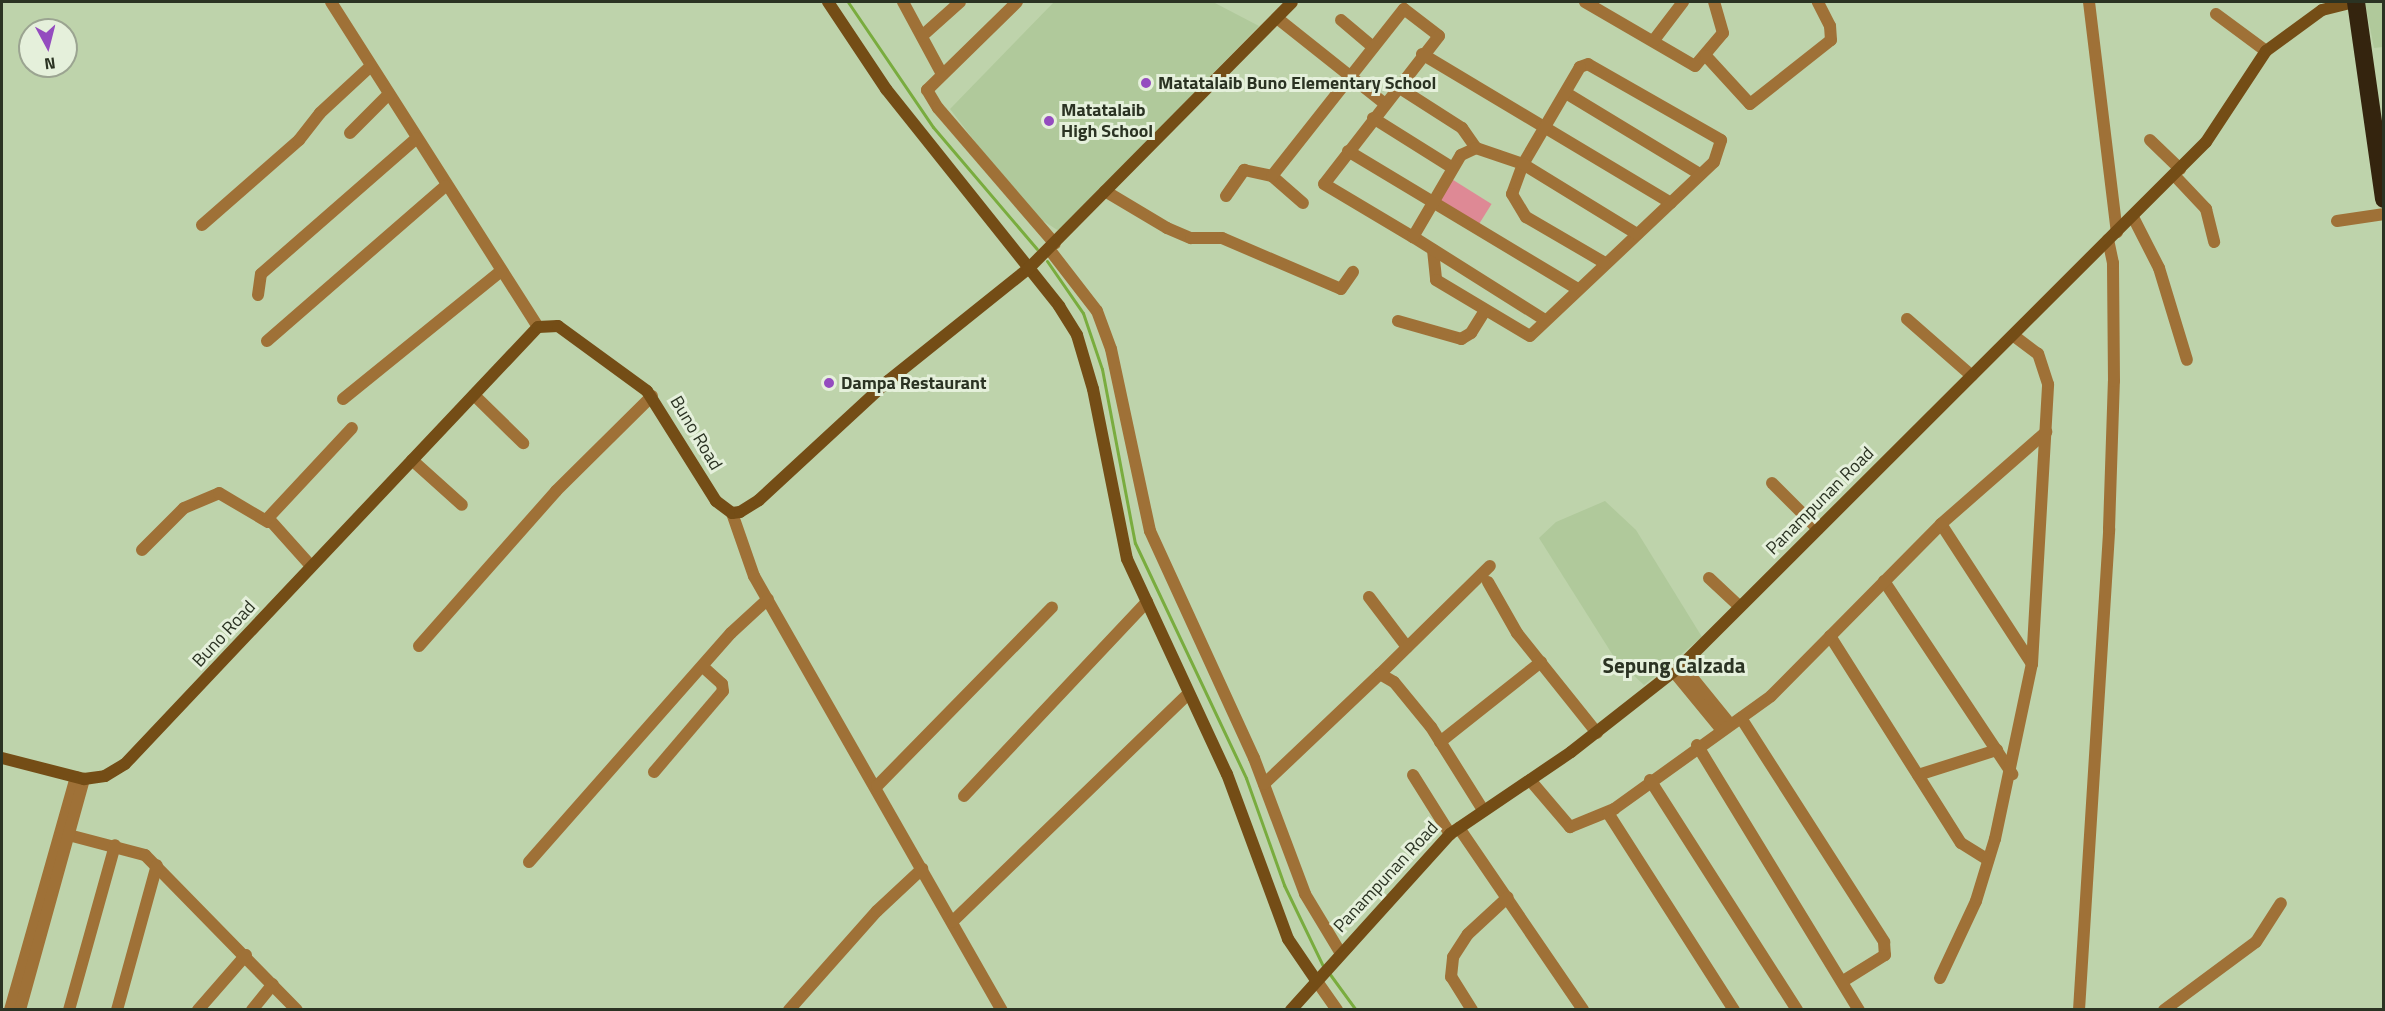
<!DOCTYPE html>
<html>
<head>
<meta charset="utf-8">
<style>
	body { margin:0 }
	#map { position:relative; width:2385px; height:1011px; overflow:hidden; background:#bed3ab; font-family:"Titillium Web",sans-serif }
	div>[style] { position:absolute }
	.built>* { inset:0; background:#b0c99b }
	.green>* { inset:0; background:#de8995; transform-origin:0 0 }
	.stream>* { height:3px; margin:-1.5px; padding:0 1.5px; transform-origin:1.5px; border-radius:1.5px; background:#79ac3e }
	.street>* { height:12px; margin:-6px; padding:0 6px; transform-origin:6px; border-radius:6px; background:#9f7137 }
	.secondary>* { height:12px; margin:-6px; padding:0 6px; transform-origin:6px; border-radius:6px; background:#744d16 }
	.highway>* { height:18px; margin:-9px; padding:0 9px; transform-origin:9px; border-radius:9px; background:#34240e }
	.dots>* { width:16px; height:16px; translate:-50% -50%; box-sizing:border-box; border:3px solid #e5f0db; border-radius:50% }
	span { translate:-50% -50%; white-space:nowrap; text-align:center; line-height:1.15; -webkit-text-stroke:6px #e5f0db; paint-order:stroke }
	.poi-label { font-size:18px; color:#2b3323; font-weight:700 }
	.left { translate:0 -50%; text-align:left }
	.street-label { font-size:18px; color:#2b3323 }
	.quarter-label { font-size:21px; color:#2b3323; font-weight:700 }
	.frame { position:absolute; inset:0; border:3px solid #2b3323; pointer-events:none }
	.north { position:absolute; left:18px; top:18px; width:60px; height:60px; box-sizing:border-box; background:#e5f0db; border:2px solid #9ba491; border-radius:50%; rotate:173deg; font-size:16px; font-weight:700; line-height:24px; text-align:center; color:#2b3323 }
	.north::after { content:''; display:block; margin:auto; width:21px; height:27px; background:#944cbf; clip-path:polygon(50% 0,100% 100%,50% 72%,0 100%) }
</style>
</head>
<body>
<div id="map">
	<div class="built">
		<i style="clip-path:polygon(1054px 2px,1213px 2px,1259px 26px,1059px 231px,1029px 212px,950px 109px)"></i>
		<i style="clip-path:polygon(2365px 2px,2383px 2px,2383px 47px,2374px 48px)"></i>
		<i style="clip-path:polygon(1605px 501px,1636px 530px,1702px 637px,1644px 685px,1614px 657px,1539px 538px,1556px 522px)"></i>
	</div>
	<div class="green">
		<i style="left:1450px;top:178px;width:49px;height:28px;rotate:32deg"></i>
	</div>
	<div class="stream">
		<i style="left:848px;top:2px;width:151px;rotate:55.8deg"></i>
		<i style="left:933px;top:127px;width:160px;rotate:49.6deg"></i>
		<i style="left:1047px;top:261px;width:63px;rotate:55.3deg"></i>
		<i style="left:1083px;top:313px;width:59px;rotate:71.3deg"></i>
		<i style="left:1102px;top:369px;width:177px;rotate:79.3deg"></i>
		<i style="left:1135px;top:543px;width:260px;rotate:64.7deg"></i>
		<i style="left:1246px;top:778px;width:114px;rotate:70.4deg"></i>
		<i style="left:1284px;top:885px;width:92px;rotate:64.3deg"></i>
		<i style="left:1329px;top:973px;width:46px;rotate:53.9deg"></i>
	</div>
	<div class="street">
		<i style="left:331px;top:2px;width:385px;rotate:57.5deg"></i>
		<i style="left:903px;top:2px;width:82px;rotate:61.6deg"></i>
		<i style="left:1017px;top:2px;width:126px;rotate:135.6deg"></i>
		<i style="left:927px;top:90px;width:21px;rotate:59deg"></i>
		<i style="left:938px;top:108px;width:179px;rotate:49.3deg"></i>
		<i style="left:1585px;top:2px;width:127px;rotate:30.2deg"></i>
		<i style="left:1695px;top:66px;width:43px;rotate:-49.7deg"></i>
		<i style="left:1723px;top:33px;width:32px;rotate:-106deg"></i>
		<i style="left:2089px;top:2px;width:232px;rotate:83.1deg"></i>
		<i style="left:2216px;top:14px;width:62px;rotate:36.5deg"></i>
		<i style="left:1277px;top:18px;width:138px;rotate:38.5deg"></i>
		<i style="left:1341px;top:20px;width:42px;rotate:40.2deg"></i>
		<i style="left:922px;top:36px;width:51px;rotate:-41.8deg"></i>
		<i style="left:1654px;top:40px;width:48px;rotate:-52.7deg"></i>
		<i style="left:1422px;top:54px;width:290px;rotate:30.9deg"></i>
		<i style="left:1706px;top:56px;width:65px;rotate:47.5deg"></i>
		<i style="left:1750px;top:104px;width:103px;rotate:-38.3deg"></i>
		<i style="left:1831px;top:40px;width:14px;rotate:-94deg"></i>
		<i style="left:1830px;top:26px;width:27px;rotate:-117deg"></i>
		<i style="left:1398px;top:87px;width:76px;rotate:32.6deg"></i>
		<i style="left:1462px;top:128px;width:24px;rotate:55deg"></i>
		<i style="left:1566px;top:93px;width:157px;rotate:31.2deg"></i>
		<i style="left:1373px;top:118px;width:92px;rotate:32.1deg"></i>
		<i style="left:350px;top:133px;width:55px;rotate:-45deg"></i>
		<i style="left:2150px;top:140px;width:42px;rotate:44deg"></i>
		<i style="left:1348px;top:151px;width:266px;rotate:31deg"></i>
		<i style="left:2174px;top:175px;width:47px;rotate:46.7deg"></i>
		<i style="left:2206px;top:209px;width:34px;rotate:76deg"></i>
		<i style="left:1272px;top:176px;width:41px;rotate:41.1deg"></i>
		<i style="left:1105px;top:191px;width:72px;rotate:30.8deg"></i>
		<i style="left:1167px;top:228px;width:26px;rotate:23deg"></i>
		<i style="left:1191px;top:238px;width:31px"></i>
		<i style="left:1222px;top:238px;width:129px;rotate:23.2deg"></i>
		<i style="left:1341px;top:289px;width:21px;rotate:-55deg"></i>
		<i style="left:1226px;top:196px;width:32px;rotate:-55deg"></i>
		<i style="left:1244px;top:170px;width:29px;rotate:12deg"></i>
		<i style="left:1272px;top:176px;width:213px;rotate:-51.7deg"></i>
		<i style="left:1404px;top:9px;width:44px;rotate:37.6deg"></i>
		<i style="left:1439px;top:36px;width:187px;rotate:127.8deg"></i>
		<i style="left:1324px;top:184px;width:104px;rotate:30.8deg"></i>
		<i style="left:2133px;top:217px;width:57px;rotate:63deg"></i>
		<i style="left:2159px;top:268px;width:96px;rotate:73.1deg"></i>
		<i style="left:2337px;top:221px;width:48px;rotate:-8.5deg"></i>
		<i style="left:202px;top:225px;width:129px;rotate:-41.2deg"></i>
		<i style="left:299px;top:140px;width:34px;rotate:-52deg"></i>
		<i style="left:320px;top:113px;width:69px;rotate:-42.7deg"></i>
		<i style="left:1049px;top:249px;width:78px;rotate:52.3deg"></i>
		<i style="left:1097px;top:311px;width:40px;rotate:69.8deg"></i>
		<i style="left:1111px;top:349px;width:186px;rotate:77.9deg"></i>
		<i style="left:1150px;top:531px;width:250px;rotate:65.4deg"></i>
		<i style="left:1254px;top:758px;width:145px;rotate:69.4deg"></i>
		<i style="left:1305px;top:894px;width:68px;rotate:58.9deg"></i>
		<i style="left:1433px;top:250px;width:30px;rotate:84deg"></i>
		<i style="left:1436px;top:280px;width:109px;rotate:30.8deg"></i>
		<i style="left:1530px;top:336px;width:253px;rotate:-43.4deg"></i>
		<i style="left:1714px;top:162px;width:23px;rotate:-72deg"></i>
		<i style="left:1721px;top:140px;width:153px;rotate:-150.3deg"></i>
		<i style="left:1588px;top:64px;width:9px;rotate:159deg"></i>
		<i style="left:1580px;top:67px;width:113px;rotate:120.4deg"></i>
		<i style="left:1523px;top:164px;width:32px;rotate:110deg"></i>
		<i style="left:1512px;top:194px;width:27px;rotate:59deg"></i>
		<i style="left:1526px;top:217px;width:91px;rotate:30.2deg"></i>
		<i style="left:258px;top:295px;width:21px;rotate:-82deg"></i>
		<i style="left:261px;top:274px;width:206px;rotate:-41.1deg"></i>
		<i style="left:1907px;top:319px;width:86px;rotate:41.2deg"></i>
		<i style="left:1545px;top:320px;width:156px;rotate:-147.8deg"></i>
		<i style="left:1413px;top:237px;width:95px;rotate:-59.7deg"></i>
		<i style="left:1461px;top:155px;width:17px;rotate:-25deg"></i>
		<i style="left:1476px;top:148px;width:50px;rotate:18.8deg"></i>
		<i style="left:1523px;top:164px;width:134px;rotate:31.6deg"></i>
		<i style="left:1398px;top:321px;width:66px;rotate:15.9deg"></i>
		<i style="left:1461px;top:339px;width:12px;rotate:-31deg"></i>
		<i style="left:1471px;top:333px;width:26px;rotate:-58deg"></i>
		<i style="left:267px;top:341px;width:236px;rotate:-41deg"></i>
		<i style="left:474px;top:395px;width:69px;rotate:44.4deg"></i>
		<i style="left:343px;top:399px;width:203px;rotate:-39deg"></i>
		<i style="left:412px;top:460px;width:67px;rotate:42deg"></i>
		<i style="left:1772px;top:483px;width:65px;rotate:45deg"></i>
		<i style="left:732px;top:513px;width:67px;rotate:70.8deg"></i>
		<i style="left:754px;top:576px;width:500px;rotate:60.3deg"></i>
		<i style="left:1941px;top:524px;width:167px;rotate:57deg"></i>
		<i style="left:142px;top:550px;width:59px;rotate:-45deg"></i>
		<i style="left:184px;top:508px;width:38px;rotate:-23deg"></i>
		<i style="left:219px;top:493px;width:57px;rotate:30.6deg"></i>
		<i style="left:311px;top:566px;width:64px;rotate:-131.9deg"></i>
		<i style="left:268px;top:518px;width:123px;rotate:-47deg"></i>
		<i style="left:1709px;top:578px;width:42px;rotate:43.1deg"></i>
		<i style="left:1884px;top:581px;width:232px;rotate:56.4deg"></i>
		<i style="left:1488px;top:582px;width:59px;rotate:60.4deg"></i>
		<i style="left:1517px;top:633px;width:128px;rotate:51.3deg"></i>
		<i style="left:1369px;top:597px;width:63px;rotate:52.8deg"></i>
		<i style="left:1830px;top:636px;width:245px;rotate:57.7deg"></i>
		<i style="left:1961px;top:843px;width:32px;rotate:32deg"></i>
		<i style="left:419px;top:646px;width:207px;rotate:-48.5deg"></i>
		<i style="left:556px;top:491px;width:135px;rotate:-44.7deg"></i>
		<i style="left:1682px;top:665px;width:76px;rotate:50.9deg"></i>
		<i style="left:1674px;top:672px;width:74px;rotate:50.5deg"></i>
		<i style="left:1380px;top:674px;width:154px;rotate:-44.5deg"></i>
		<i style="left:1741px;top:718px;width:266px;rotate:57.4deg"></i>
		<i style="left:1884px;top:942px;width:13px;rotate:86deg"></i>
		<i style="left:1885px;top:955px;width:49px;rotate:148.2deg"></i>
		<i style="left:1440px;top:742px;width:129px;rotate:-38.4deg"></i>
		<i style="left:1697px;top:745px;width:311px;rotate:58.6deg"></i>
		<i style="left:654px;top:772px;width:106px;rotate:-49.6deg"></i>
		<i style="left:723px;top:691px;width:7px;rotate:-98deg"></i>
		<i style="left:722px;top:684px;width:25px;rotate:-138deg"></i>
		<i style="left:1413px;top:775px;width:70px;rotate:57.9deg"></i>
		<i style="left:1918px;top:775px;width:83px;rotate:-17.6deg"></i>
		<i style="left:1530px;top:780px;width:62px;rotate:49.6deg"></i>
		<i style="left:1570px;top:827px;width:48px;rotate:-22.2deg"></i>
		<i style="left:1614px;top:809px;width:193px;rotate:-35.7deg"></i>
		<i style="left:1771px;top:696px;width:242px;rotate:-45.3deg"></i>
		<i style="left:1941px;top:524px;width:140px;rotate:-41.2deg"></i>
		<i style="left:1650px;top:780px;width:273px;rotate:57.4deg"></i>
		<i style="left:1264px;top:784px;width:160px;rotate:-43.5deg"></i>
		<i style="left:1380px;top:674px;width:16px;rotate:30deg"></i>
		<i style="left:1394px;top:682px;width:58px;rotate:50.6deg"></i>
		<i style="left:1431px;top:727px;width:98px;rotate:57.9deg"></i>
		<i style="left:877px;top:786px;width:250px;rotate:-45.6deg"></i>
		<i style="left:964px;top:796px;width:267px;rotate:-46.7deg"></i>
		<i style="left:1608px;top:813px;width:234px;rotate:57.4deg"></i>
		<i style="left:1459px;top:828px;width:220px;rotate:55.7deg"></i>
		<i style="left:61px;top:833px;width:87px;rotate:14.7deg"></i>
		<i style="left:145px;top:855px;width:217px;rotate:45.6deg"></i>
		<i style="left:529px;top:862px;width:305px;rotate:-48.6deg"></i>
		<i style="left:731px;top:633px;width:50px;rotate:-42.6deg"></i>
		<i style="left:952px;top:922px;width:328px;rotate:-44deg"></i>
		<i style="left:1940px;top:978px;width:85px;rotate:-64.9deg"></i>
		<i style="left:1976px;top:901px;width:65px;rotate:-73deg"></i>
		<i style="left:1995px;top:839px;width:179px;rotate:-78.1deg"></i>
		<i style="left:2032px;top:664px;width:280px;rotate:-86.7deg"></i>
		<i style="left:2048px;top:384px;width:32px;rotate:-108deg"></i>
		<i style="left:2038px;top:354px;width:31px;rotate:-143deg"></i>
		<i style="left:1316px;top:980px;width:37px;rotate:55deg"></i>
		<i style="left:10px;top:1010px;width:242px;rotate:-74.2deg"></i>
		<i style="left:20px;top:1010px;width:240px;rotate:-74.5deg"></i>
		<i style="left:69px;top:1010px;width:171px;rotate:-74.4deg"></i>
		<i style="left:117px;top:1010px;width:150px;rotate:-74.6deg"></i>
		<i style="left:198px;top:1010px;width:73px;rotate:-48.9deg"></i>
		<i style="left:252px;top:1010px;width:33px;rotate:-51deg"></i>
		<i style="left:789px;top:1010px;width:132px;rotate:-48.4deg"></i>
		<i style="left:877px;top:911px;width:62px;rotate:-43deg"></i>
		<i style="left:1472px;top:1010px;width:39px;rotate:-122deg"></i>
		<i style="left:1451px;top:977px;width:20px;rotate:-84deg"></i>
		<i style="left:1453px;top:957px;width:27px;rotate:-57deg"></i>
		<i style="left:1468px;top:934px;width:54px;rotate:-42.8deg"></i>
		<i style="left:2079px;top:1010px;width:482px;rotate:-86.4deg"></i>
		<i style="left:2109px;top:529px;width:148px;rotate:-88.1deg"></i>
		<i style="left:2114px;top:381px;width:118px;rotate:-90.5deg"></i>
		<i style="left:2113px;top:263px;width:24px;rotate:-102deg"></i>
		<i style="left:2164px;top:1010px;width:114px;rotate:-36.5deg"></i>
		<i style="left:2256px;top:942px;width:46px;rotate:-57.3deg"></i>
	</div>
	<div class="secondary">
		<i style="left:828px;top:2px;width:105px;rotate:56.3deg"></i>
		<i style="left:886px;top:89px;width:278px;rotate:51.4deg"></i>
		<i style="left:1059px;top:306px;width:34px;rotate:58deg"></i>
		<i style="left:1077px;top:335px;width:56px;rotate:73.5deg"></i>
		<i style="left:1093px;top:389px;width:173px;rotate:78.7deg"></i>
		<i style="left:1127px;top:559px;width:237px;rotate:65.1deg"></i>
		<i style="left:1227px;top:774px;width:176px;rotate:69.7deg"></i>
		<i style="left:1288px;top:939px;width:50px;rotate:55.7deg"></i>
		<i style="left:2px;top:758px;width:85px;rotate:14.4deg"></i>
		<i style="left:84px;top:779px;width:21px;rotate:-8deg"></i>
		<i style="left:105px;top:776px;width:23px;rotate:-31deg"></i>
		<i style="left:125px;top:764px;width:601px;rotate:-46.62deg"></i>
		<i style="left:538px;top:327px;width:20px;rotate:-3deg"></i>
		<i style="left:558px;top:326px;width:110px;rotate:36.1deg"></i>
		<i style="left:647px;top:391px;width:130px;rotate:57.9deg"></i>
		<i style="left:716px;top:501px;width:20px;rotate:37deg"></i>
		<i style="left:732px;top:513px;width:8px;rotate:-7deg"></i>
		<i style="left:740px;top:512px;width:22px;rotate:-32deg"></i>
		<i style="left:759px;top:500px;width:176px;rotate:-42.7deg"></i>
		<i style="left:888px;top:381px;width:179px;rotate:-38.7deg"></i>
		<i style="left:1028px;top:269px;width:375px;rotate:-45.3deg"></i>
		<i style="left:1291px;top:1010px;width:237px;rotate:-47.9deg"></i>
		<i style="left:1450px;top:834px;width:146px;rotate:-34.1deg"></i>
		<i style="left:1571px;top:752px;width:141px;rotate:-38.1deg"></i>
		<i style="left:1682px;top:665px;width:740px;rotate:-44.95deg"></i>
		<i style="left:2206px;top:142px;width:109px;rotate:-56.6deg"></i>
		<i style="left:2266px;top:51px;width:69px;rotate:-36.2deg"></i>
		<i style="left:2322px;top:10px;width:32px;rotate:-14deg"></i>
	</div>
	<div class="highway">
		<i style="left:2356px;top:2px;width:199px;rotate:81.9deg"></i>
	</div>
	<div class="dots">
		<i style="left:1146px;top:83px;background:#944cbf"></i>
		<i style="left:1049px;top:121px;background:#944cbf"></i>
		<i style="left:829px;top:383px;background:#944cbf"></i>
	</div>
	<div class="poi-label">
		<span class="left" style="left:1158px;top:83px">Matatalaib Buno Elementary School</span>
		<span class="left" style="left:1061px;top:121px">Matatalaib<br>High School</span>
		<span class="left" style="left:841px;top:383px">Dampa Restaurant</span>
	</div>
	<div class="street-label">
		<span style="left:696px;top:433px;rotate:59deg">Buno Road</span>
		<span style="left:1820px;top:501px;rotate:-45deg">Panampunan Road</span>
		<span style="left:224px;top:634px;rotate:-47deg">Buno Road</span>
		<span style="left:1386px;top:877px;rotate:-47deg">Panampunan Road</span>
	</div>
	<div class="quarter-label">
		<span style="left:1674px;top:665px">Sepung Calzada</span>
	</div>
	<div class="frame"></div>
	<div class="north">N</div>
</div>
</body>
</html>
